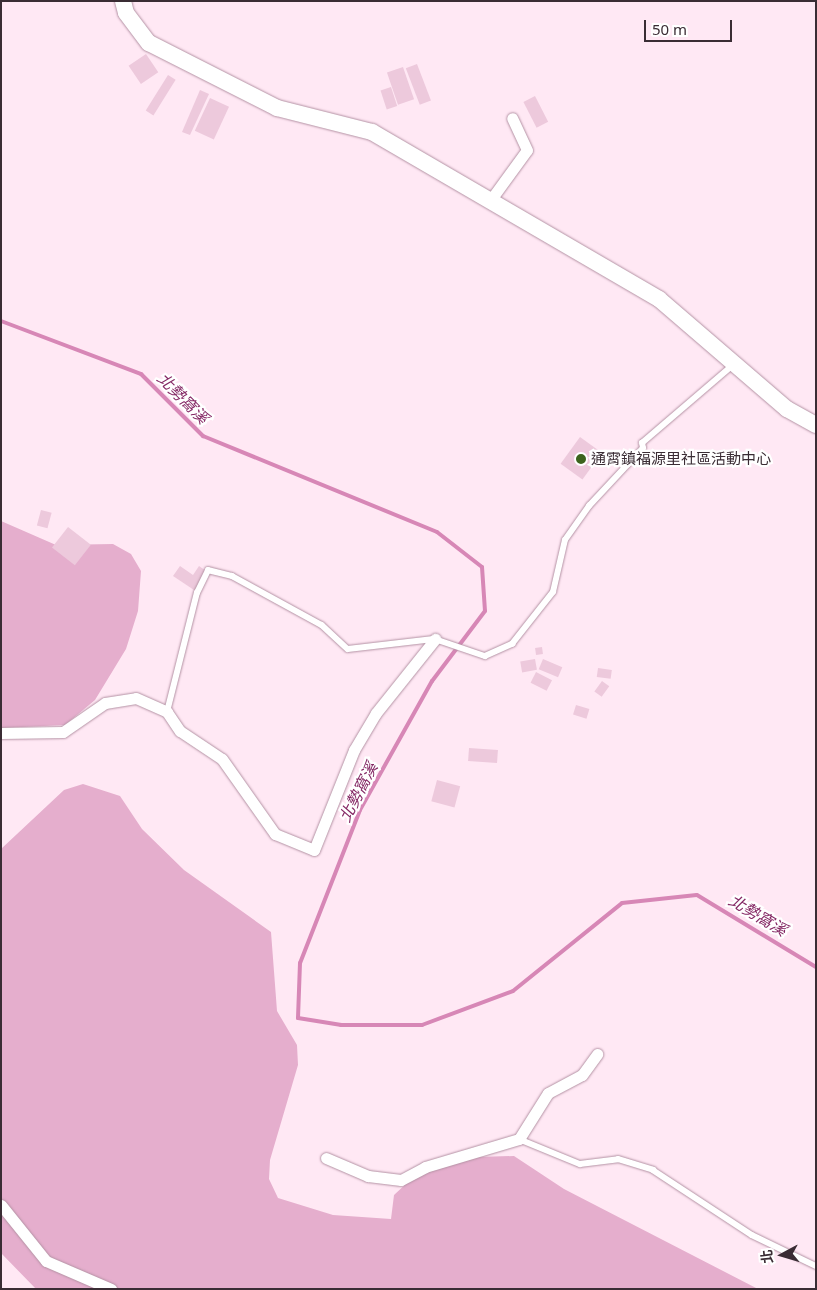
<!DOCTYPE html>
<html>
<head>
<meta charset="utf-8">
<style>
	body { margin:0 }
	#map { position:relative; width:817px; height:1290px; overflow:hidden; background:#ffe8f4; font-family:"Noto Sans","Noto Sans TC",sans-serif }
	div>[style] { position:absolute }
	.green>* { inset:0; background:#e5aecd }
	.stream>* { height:4px; margin:-2px; padding:0 2px; transform-origin:2px; border-radius:2px; background:#d787b6 }
	.building>* { inset:0; background:#edc9dc; transform-origin:0 0 }
	.roads { filter:drop-shadow(0 0 1px #b492a4) drop-shadow(0 0 1px #b492a4) }
	.lane>* { height:5.5px; margin:-2.75px; padding:0 2.75px; transform-origin:2.75px; border-radius:2.75px; background:#fff }
	.street>* { height:11px; margin:-5.5px; padding:0 5.5px; transform-origin:5.5px; border-radius:5.5px; background:#fff }
	.secondary>* { height:16px; margin:-8px; padding:0 8px; transform-origin:8px; border-radius:8px; background:#fff }
	.dots>* { width:14px; height:14px; translate:-50% -50%; box-sizing:border-box; border:2px solid #fff; border-radius:50% }
	span { translate:-50% -50%; white-space:nowrap; text-align:center; line-height:1.15; -webkit-text-stroke:4.5px #fff; paint-order:stroke }
	.poi-label { font-size:15px; color:#3a2c34 }
	.left { translate:0 -50%; text-align:left }
	.water-label { font-size:16px; color:#842764; font-style:italic }
	.frame { position:absolute; inset:0; border:2px solid #3a2c34; pointer-events:none }
	.north { position:absolute; left:757px; top:1230px; width:50px; height:50px; -webkit-text-stroke:4px #fff; paint-order:stroke; rotate:264deg; font-size:14px; font-weight:700; line-height:20px; text-align:center; color:#3a2c34 }
	.north::after { content:''; display:block; margin:auto; width:18px; height:22px; background:#3a2c34; clip-path:polygon(50% 0,100% 100%,50% 72%,0 100%) }
	.scale { position:absolute; left:644px; top:20px; width:88px; height:22px; box-sizing:border-box; border:2px solid #3a2c34; border-top:0; padding-left:6px; font-size:15px; line-height:18px; white-space:nowrap; color:#3a2c34; -webkit-text-stroke:4px #fff; paint-order:stroke }
</style>
</head>
<body>
<div id="map">
	<div class="green">
		<i style="clip-path:polygon(1px 521px,56px 545px,113px 544px,131px 554px,141px 571px,138px 611px,126px 649px,95px 700px,65px 725px,1px 728px)"></i>
		<i style="clip-path:polygon(83px 784px,120px 796px,142px 829px,184px 870px,271px 932px,277px 1011px,297px 1045px,298px 1065px,270px 1160px,269px 1179px,278px 1198px,333px 1215px,391px 1219px,394px 1195px,422px 1169px,477px 1157px,514px 1156px,564px 1189px,758px 1289px,36px 1289px,1px 1253px,1px 849px,64px 790px)"></i>
	</div>
	<div class="stream">
		<i style="left:1px;top:321px;width:150px;rotate:20.7deg"></i>
		<i style="left:141px;top:374px;width:88px;rotate:45deg"></i>
		<i style="left:203px;top:436px;width:253px;rotate:22.3deg"></i>
		<i style="left:437px;top:532px;width:57px;rotate:37.9deg"></i>
		<i style="left:482px;top:567px;width:44px;rotate:86.1deg"></i>
		<i style="left:485px;top:611px;width:88px;rotate:127.1deg"></i>
		<i style="left:432px;top:681px;width:148px;rotate:119.2deg"></i>
		<i style="left:360px;top:810px;width:164px;rotate:111.4deg"></i>
		<i style="left:300px;top:963px;width:55px;rotate:92.1deg"></i>
		<i style="left:298px;top:1018px;width:44px;rotate:9.2deg"></i>
		<i style="left:341px;top:1025px;width:81px"></i>
		<i style="left:422px;top:1025px;width:97px;rotate:-20.5deg"></i>
		<i style="left:513px;top:991px;width:140px;rotate:-38.9deg"></i>
		<i style="left:622px;top:903px;width:75px;rotate:-6.1deg"></i>
		<i style="left:697px;top:895px;width:139px;rotate:31.2deg"></i>
	</div>
	<div class="building">
		<i style="left:146px;top:54px;width:22px;height:21px;rotate:56deg"></i>
		<i style="left:417px;top:64px;width:39px;height:12px;rotate:69deg"></i>
		<i style="left:403px;top:67px;width:34px;height:17px;rotate:71deg"></i>
		<i style="left:168px;top:75px;width:9px;height:42px;rotate:32deg"></i>
		<i style="left:391px;top:87px;width:20px;height:11px;rotate:72deg"></i>
		<i style="clip-path:polygon(200px 90px,209px 94px,190px 135px,182px 132px)"></i>
		<i style="left:535px;top:96px;width:29px;height:13px;rotate:63deg"></i>
		<i style="left:210px;top:98px;width:21px;height:36px;rotate:25deg"></i>
		<i style="left:580px;top:437px;width:27px;height:33px;rotate:36deg"></i>
		<i style="left:41px;top:510px;width:11px;height:16px;rotate:15deg"></i>
		<i style="left:68px;top:527px;width:29px;height:26px;rotate:38deg"></i>
		<i style="clip-path:polygon(180px 566px,193px 575px,199px 566px,209px 573px,197px 592px,173px 576px)"></i>
		<i style="left:542px;top:647px;width:7px;height:7px;rotate:82deg"></i>
		<i style="left:535px;top:659px;width:11px;height:15px;rotate:80deg"></i>
		<i style="left:543px;top:659px;width:21px;height:11px;rotate:23deg"></i>
		<i style="left:598px;top:668px;width:14px;height:9px;rotate:8deg"></i>
		<i style="left:536px;top:672px;width:18px;height:12px;rotate:27deg"></i>
		<i style="left:602px;top:681px;width:9px;height:13px;rotate:36deg"></i>
		<i style="left:576px;top:705px;width:14px;height:10px;rotate:17deg"></i>
		<i style="left:469px;top:748px;width:29px;height:13px;rotate:4deg"></i>
		<i style="left:437px;top:780px;width:24px;height:22px;rotate:15deg"></i>
	</div>
	<div class="roads">
		<div class="lane">
			<i style="left:167px;top:712px;width:123px;rotate:-75.9deg"></i>
			<i style="left:197px;top:593px;width:25px;rotate:-64deg"></i>
			<i style="left:208px;top:570px;width:25px;rotate:14deg"></i>
			<i style="left:232px;top:576px;width:102px;rotate:28.6deg"></i>
			<i style="left:322px;top:625px;width:35px;rotate:43deg"></i>
			<i style="left:348px;top:649px;width:88px;rotate:-6.6deg"></i>
			<i style="left:435px;top:639px;width:53px;rotate:18.8deg"></i>
			<i style="left:485px;top:656px;width:30px;rotate:-24deg"></i>
			<i style="left:512px;top:644px;width:66px;rotate:-51.7deg"></i>
			<i style="left:553px;top:592px;width:53px;rotate:-77deg"></i>
			<i style="left:565px;top:540px;width:42px;rotate:-54.8deg"></i>
			<i style="left:589px;top:506px;width:79px;rotate:-47deg"></i>
			<i style="left:643px;top:448px;width:5px;rotate:-101deg"></i>
			<i style="left:642px;top:443px;width:120px;rotate:-40.6deg"></i>
			<i style="left:519px;top:1139px;width:66px;rotate:22.3deg"></i>
			<i style="left:580px;top:1164px;width:38px;rotate:-7deg"></i>
			<i style="left:618px;top:1159px;width:37px;rotate:17deg"></i>
			<i style="left:653px;top:1170px;width:118px;rotate:33.3deg"></i>
			<i style="left:752px;top:1235px;width:71px;rotate:25.8deg"></i>
		</div>
		<div class="street">
			<i style="left:492px;top:198px;width:59px;rotate:-53.9deg"></i>
			<i style="left:527px;top:150px;width:35px;rotate:-115deg"></i>
			<i style="left:1px;top:733px;width:62px;rotate:-0.9deg"></i>
			<i style="left:63px;top:732px;width:51px;rotate:-34.6deg"></i>
			<i style="left:105px;top:703px;width:31px;rotate:-9deg"></i>
			<i style="left:136px;top:698px;width:34px;rotate:24deg"></i>
			<i style="left:167px;top:712px;width:23px;rotate:56deg"></i>
			<i style="left:180px;top:731px;width:50px;rotate:33.7deg"></i>
			<i style="left:222px;top:759px;width:92px;rotate:54.8deg"></i>
			<i style="left:275px;top:834px;width:42px;rotate:22.3deg"></i>
			<i style="left:314px;top:850px;width:108px;rotate:-68.2deg"></i>
			<i style="left:354px;top:750px;width:43px;rotate:-59.3deg"></i>
			<i style="left:376px;top:713px;width:95px;rotate:-51.4deg"></i>
			<i style="left:326px;top:1158px;width:46px;rotate:23.2deg"></i>
			<i style="left:368px;top:1176px;width:33px;rotate:7deg"></i>
			<i style="left:401px;top:1180px;width:27px;rotate:-28deg"></i>
			<i style="left:425px;top:1167px;width:98px;rotate:-16.6deg"></i>
			<i style="left:519px;top:1139px;width:54px;rotate:-57.8deg"></i>
			<i style="left:548px;top:1093px;width:38px;rotate:-28deg"></i>
			<i style="left:582px;top:1075px;width:26px;rotate:-54deg"></i>
			<i style="left:1px;top:1205px;width:72px;rotate:51.2deg"></i>
			<i style="left:46px;top:1261px;width:71px;rotate:23.3deg"></i>
		</div>
		<div class="secondary">
			<i style="left:123px;top:1px;width:12px;rotate:76deg"></i>
			<i style="left:126px;top:13px;width:38px;rotate:53deg"></i>
			<i style="left:149px;top:43px;width:144px;rotate:26.9deg"></i>
			<i style="left:277px;top:108px;width:98px;rotate:14.2deg"></i>
			<i style="left:372px;top:132px;width:332px;rotate:30.2deg"></i>
			<i style="left:659px;top:299px;width:169px;rotate:40.7deg"></i>
			<i style="left:787px;top:409px;width:33px;rotate:29deg"></i>
		</div>
	</div>
	<div class="dots">
		<i style="left:581px;top:459px;background:#3b631d"></i>
	</div>
	<div class="poi-label">
		<span class="left" style="left:591px;top:459px">通霄鎮福源里社區活動中心</span>
	</div>
	<div class="water-label">
		<span style="left:183px;top:398px;rotate:45deg">北勢窩溪</span>
		<span style="left:358px;top:792px;rotate:-63deg">北勢窩溪</span>
		<span style="left:758px;top:915px;rotate:31deg">北勢窩溪</span>
	</div>
	<div class="frame"></div>
	<div class="north">北</div>
	<div class="scale">50 m</div>
</div>
</body>
</html>
